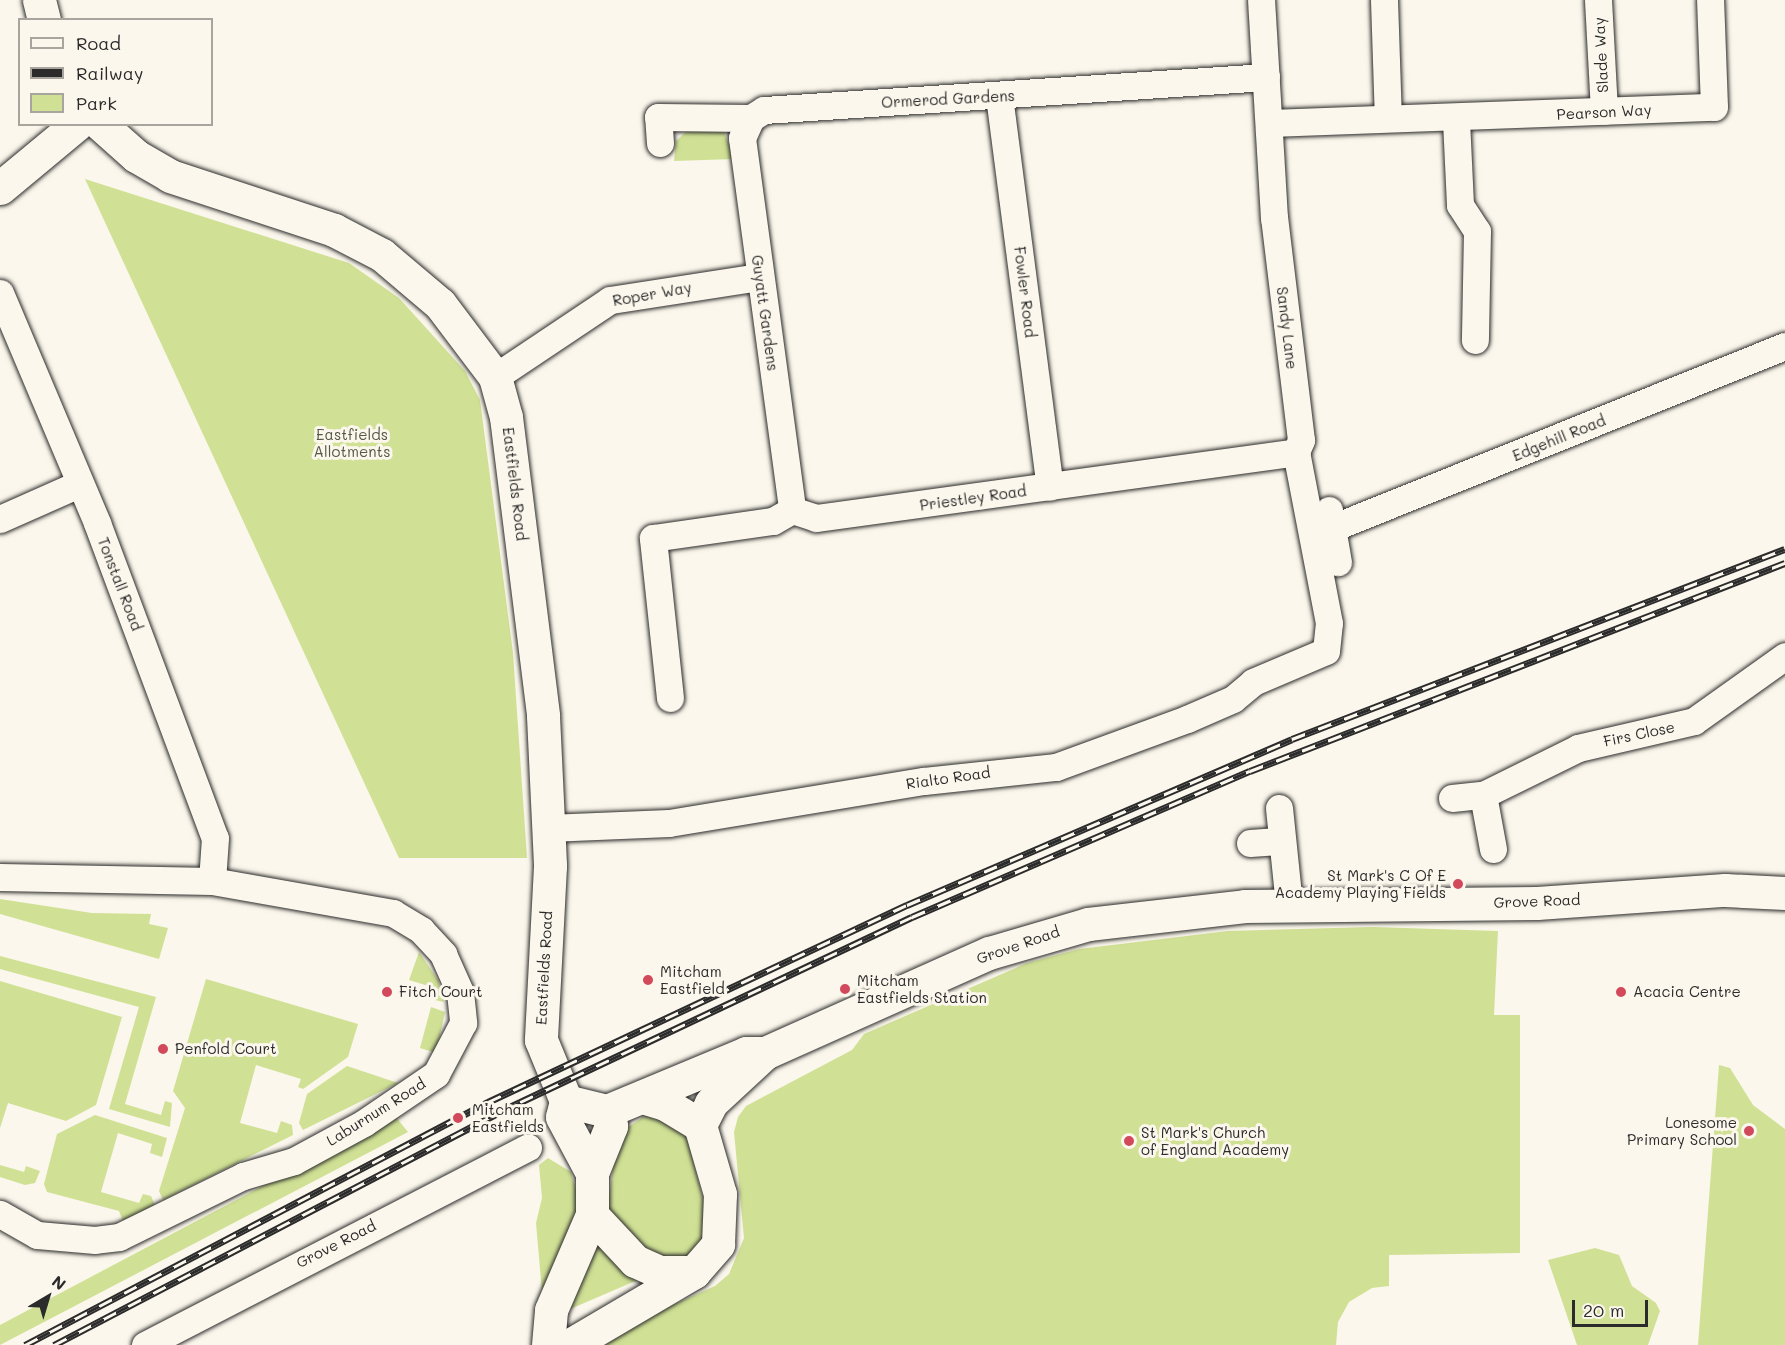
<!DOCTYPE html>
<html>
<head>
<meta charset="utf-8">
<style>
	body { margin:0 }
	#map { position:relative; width:1785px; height:1345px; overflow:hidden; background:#fbf7ec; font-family:Mali,sans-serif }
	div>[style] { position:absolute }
	.green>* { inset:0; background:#d0e195 }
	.roads { filter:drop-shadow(0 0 2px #2b2b2b) drop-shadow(0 0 2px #2b2b2b) }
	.minor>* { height:27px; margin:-13.5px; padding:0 13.5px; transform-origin:13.5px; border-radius:13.5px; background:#fbf7ec }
	.tertiary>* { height:33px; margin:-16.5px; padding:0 16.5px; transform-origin:16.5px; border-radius:16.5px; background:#fbf7ec }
	.rail>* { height:7px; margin-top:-3.5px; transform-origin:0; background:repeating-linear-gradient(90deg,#fbf7ec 0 14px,#2b2b2b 0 28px); box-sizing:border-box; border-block:2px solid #2b2b2b }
	.dots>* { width:16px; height:16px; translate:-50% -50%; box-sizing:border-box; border:3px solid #fbf7ec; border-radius:50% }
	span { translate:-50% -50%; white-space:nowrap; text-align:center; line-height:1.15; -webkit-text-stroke:6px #fbf7ec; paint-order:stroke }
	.street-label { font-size:15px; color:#2b2b2b }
	.park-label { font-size:15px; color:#545846 }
	.poi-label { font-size:15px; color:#2b2b2b }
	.right { translate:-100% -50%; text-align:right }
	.left { translate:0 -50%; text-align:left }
	.legend { position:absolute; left:18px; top:18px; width:195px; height:108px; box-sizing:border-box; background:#fbf7ec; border:2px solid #a8a59f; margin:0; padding:8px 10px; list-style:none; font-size:18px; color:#2b2b2b }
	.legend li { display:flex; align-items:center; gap:12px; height:30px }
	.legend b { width:30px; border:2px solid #a8a59f }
	.north { position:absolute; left:18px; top:1267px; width:60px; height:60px; -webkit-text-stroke:4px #fbf7ec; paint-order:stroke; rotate:38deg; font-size:16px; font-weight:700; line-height:24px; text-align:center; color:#2b2b2b }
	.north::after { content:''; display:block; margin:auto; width:21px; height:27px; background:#2b2b2b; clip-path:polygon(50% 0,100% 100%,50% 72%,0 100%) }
	.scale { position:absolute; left:1572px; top:1300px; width:76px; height:27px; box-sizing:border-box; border:3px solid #2b2b2b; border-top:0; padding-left:8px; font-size:18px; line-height:21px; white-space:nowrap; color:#2b2b2b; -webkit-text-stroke:4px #fbf7ec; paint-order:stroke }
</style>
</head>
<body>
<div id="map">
	<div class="green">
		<i style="clip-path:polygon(723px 129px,734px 159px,674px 161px,676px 141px,688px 130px)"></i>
		<i style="clip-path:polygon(85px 179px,349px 263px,399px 298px,465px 371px,480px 400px,513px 653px,527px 858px,399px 858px)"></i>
		<i style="clip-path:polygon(0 899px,92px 913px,151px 914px,149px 924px,168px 928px,159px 959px,0 914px)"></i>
		<i style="clip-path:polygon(1373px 927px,1498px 931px,1494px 1015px,1520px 1015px,1520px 1253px,1389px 1255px,1389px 1286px,1372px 1288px,1349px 1302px,1338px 1322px,1336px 1345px,584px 1345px,715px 1286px,729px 1274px,744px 1238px,734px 1132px,738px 1117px,746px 1106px,852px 1050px,864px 1034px,1027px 963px,1079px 949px,1228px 931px)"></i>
		<i style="clip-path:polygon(419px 952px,438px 980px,444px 1002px,435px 1000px,438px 989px,409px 980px)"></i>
		<i style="clip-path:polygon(0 956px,156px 997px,125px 1104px,161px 1115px,165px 1101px,172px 1103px,170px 1127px,109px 1109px,139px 1007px,0 969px)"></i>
		<i style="clip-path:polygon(206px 979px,358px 1024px,348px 1057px,303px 1089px,298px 1087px,301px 1079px,256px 1065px,240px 1123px,277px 1133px,281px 1121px,292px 1125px,293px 1135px,163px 1200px,159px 1191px,185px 1108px,173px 1091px)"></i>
		<i style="clip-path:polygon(0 981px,122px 1017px,96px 1105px,66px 1121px,8px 1103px,0 1128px)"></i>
		<i style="clip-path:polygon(431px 1007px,445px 1012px,436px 1053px,420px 1048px)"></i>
		<i style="clip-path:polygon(1719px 1065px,1730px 1068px,1753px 1105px,1785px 1129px,1785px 1345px,1698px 1345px)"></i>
		<i style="clip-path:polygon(347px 1066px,398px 1083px,303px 1130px,299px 1123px,307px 1094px)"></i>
		<i style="clip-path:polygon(95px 1115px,167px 1138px,162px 1157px,150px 1153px,152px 1144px,118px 1133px,101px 1192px,139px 1203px,143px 1194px,151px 1196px,155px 1205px,123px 1221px,119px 1211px,47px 1192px,44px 1184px,57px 1134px)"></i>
		<i style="clip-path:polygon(646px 1115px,685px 1130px,707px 1214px,705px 1238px,687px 1257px,659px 1263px,609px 1219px,608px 1204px,618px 1134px)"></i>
		<i style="clip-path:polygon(395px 1116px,408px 1132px,0 1345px,0 1325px)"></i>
		<i style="clip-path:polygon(548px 1158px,571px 1172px,578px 1197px,575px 1216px,542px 1292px,536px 1223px,542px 1198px,539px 1165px)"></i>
		<i style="clip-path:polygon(0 1165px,24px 1172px,26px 1166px,40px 1171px,35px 1183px,25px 1185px,0 1177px)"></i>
		<i style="clip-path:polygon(596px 1242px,640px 1279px,568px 1310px)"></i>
		<i style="clip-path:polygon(1595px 1248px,1619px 1255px,1632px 1286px,1656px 1303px,1660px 1311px,1648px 1345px,1577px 1345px,1548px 1260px)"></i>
	</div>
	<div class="roads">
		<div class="minor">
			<i style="left:1384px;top:0;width:118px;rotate:88.1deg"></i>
			<i style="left:1598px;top:0;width:111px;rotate:86.9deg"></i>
			<i style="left:999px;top:96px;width:394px;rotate:82.6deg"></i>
			<i style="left:751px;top:118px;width:22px;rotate:114deg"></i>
			<i style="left:742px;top:138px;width:375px;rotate:82.3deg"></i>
			<i style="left:1456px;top:120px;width:85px;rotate:87.3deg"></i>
			<i style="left:1460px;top:205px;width:31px;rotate:57deg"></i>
			<i style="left:1477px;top:231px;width:109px;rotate:91.1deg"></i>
			<i style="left:1270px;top:123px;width:444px;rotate:-2.1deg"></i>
			<i style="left:1714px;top:107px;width:107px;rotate:-92.1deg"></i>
			<i style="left:660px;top:143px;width:26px;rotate:-94deg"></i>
			<i style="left:658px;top:117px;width:93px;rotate:0.6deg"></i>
			<i style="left:751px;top:118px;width:15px;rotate:-32deg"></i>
			<i style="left:764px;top:110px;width:503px;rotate:-3.76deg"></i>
			<i style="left:0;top:293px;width:250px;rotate:67.1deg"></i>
			<i style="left:97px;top:523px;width:336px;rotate:69.5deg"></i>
			<i style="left:215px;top:838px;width:43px;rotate:94deg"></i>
			<i style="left:495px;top:377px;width:138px;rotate:-33.8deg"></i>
			<i style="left:610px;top:300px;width:151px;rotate:-8.8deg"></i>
			<i style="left:1329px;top:510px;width:53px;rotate:80.2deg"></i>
			<i style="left:0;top:519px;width:86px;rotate:-23.9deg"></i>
			<i style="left:1332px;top:528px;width:488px;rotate:-21.9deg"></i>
			<i style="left:670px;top:698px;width:161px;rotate:-96.1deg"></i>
			<i style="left:653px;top:538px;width:121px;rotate:-8.1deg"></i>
			<i style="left:773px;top:521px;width:22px;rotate:-30deg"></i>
			<i style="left:792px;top:510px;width:25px;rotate:18deg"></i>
			<i style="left:816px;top:518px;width:485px;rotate:-7.8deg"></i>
			<i style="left:1483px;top:795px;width:55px;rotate:79.5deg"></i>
			<i style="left:1452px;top:798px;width:31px;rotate:-6deg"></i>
			<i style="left:1483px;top:795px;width:106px;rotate:-26.3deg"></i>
			<i style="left:1578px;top:748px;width:119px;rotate:-13.1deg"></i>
			<i style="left:1694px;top:721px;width:112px;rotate:-35.5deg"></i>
			<i style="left:1279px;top:808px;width:98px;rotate:84.1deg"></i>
			<i style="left:548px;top:828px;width:121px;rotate:-2.4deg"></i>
			<i style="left:669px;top:823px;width:258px;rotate:-9.4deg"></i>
			<i style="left:924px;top:781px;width:133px;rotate:-6.1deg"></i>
			<i style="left:1056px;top:767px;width:140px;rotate:-20.1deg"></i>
			<i style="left:1187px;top:719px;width:50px;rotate:-23.5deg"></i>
			<i style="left:1233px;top:699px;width:26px;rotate:-40deg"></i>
			<i style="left:1253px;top:682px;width:79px;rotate:-23deg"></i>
			<i style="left:1326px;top:651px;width:28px;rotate:-84deg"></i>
			<i style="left:1329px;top:623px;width:174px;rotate:-100.9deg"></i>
			<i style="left:1296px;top:452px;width:13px;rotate:-67deg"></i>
			<i style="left:1301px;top:440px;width:224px;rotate:-96.9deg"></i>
			<i style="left:1274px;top:218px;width:218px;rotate:-93.4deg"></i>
			<i style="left:1250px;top:843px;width:32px;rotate:-4deg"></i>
			<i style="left:0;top:877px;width:212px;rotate:1.1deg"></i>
			<i style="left:212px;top:881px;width:184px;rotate:10deg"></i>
			<i style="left:393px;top:913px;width:33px;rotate:31deg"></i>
			<i style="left:421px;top:930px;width:33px;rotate:47deg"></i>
			<i style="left:443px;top:954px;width:42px;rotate:65.9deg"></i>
			<i style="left:460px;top:992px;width:31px;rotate:84deg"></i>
			<i style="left:463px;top:1023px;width:58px;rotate:117.9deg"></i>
			<i style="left:436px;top:1074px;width:87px;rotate:145.8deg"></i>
			<i style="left:364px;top:1123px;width:80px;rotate:151.5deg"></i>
			<i style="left:294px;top:1161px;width:53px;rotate:163.6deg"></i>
			<i style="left:243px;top:1176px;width:138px;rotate:153.8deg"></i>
			<i style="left:119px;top:1237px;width:24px;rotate:173deg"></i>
			<i style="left:95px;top:1240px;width:58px;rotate:-175.1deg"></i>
			<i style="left:37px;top:1235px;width:43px;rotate:-150.4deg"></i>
			<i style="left:145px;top:1345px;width:431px;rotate:-27.3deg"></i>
		</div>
		<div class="tertiary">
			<i style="left:39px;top:0;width:21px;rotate:76deg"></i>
			<i style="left:100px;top:124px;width:48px;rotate:41.6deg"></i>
			<i style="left:136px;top:156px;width:39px;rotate:30deg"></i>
			<i style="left:170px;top:176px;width:173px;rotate:18.2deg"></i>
			<i style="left:334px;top:230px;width:54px;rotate:27.5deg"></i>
			<i style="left:382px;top:255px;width:76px;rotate:40.2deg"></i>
			<i style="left:440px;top:304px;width:91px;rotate:53deg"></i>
			<i style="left:495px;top:377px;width:41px;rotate:74.6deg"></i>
			<i style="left:506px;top:417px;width:301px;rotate:82.9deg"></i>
			<i style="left:543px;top:716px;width:150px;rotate:87.3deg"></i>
			<i style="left:550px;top:866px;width:174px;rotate:93deg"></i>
			<i style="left:541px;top:1040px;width:66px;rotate:67.7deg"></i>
			<i style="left:566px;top:1101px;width:42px;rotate:13.7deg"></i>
			<i style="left:607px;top:1111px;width:151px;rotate:-22.6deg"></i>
			<i style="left:746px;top:1053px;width:19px"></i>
			<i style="left:0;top:188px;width:100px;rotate:-39.7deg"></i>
			<i style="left:566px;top:1101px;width:16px;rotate:104deg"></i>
			<i style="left:562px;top:1117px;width:64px;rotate:61.8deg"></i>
			<i style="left:700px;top:1125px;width:25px;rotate:-63deg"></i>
			<i style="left:711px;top:1103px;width:74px;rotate:-42.8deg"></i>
			<i style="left:765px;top:1053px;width:245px;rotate:-24.1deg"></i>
			<i style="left:989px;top:953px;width:103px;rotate:-16.3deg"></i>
			<i style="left:1088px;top:924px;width:158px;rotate:-6.5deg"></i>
			<i style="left:1245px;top:906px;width:292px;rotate:-0.6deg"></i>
			<i style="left:1537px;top:903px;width:188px;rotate:-4deg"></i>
			<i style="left:1725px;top:890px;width:60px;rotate:2.9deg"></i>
			<i style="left:592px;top:1215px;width:63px;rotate:46.9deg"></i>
			<i style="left:635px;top:1261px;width:27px;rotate:24deg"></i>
			<i style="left:660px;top:1272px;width:34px"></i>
			<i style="left:694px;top:1272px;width:37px;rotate:-49deg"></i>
			<i style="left:718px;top:1244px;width:50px;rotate:-87.7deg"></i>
			<i style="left:720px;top:1194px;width:72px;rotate:-106.2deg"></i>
			<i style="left:700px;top:1125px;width:41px;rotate:-149deg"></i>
			<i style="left:665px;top:1104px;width:24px;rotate:-163deg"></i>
			<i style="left:548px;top:1345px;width:35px;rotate:-85deg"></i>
			<i style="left:551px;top:1310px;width:103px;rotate:-66.7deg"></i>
			<i style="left:592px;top:1215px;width:42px;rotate:-90deg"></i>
			<i style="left:592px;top:1173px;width:51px;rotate:-68deg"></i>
			<i style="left:611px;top:1126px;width:16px;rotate:-105deg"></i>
			<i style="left:570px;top:1345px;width:144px;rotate:-30.5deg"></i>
		</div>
	</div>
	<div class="rail">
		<i style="left:25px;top:1345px;width:523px;rotate:-27.69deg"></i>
		<i style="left:488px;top:1102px;width:463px;rotate:-25.2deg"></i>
		<i style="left:907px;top:905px;width:419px;rotate:-23.3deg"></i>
		<i style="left:1292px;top:739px;width:528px;rotate:-21.08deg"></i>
		<i style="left:54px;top:1345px;width:498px;rotate:-27.6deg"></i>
		<i style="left:495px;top:1114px;width:461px;rotate:-25.3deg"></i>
		<i style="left:912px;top:917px;width:368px;rotate:-23.4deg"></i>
		<i style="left:1250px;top:771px;width:574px;rotate:-21.25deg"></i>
	</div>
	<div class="dots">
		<i style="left:1458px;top:884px;background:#d1495b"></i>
		<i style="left:648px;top:980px;background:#d1495b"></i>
		<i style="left:845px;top:989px;background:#d1495b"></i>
		<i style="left:387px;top:992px;background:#d1495b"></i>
		<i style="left:1621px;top:992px;background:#d1495b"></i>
		<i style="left:163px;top:1049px;background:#d1495b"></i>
		<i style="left:458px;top:1118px;background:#d1495b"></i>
		<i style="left:1749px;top:1131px;background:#d1495b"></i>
		<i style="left:1129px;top:1141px;background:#d1495b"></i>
	</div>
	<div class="street-label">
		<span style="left:1601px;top:55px;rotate:-93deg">Slade Way</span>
		<span style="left:948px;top:99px;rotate:-3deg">Ormerod Gardens</span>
		<span style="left:1604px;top:112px;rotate:-3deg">Pearson Way</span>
		<span style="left:1025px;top:292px;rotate:83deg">Fowler Road</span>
		<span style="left:652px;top:294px;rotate:-10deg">Roper Way</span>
		<span style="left:765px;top:313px;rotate:82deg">Guyatt Gardens</span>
		<span style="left:1287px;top:328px;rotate:83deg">Sandy Lane</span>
		<span style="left:1559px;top:438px;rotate:-22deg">Edgehill Road</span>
		<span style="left:515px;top:484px;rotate:83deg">Eastfields Road</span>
		<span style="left:973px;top:498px;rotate:-8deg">Priestley Road</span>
		<span style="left:120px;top:584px;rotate:69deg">Tonstall Road</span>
		<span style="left:1639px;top:734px;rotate:-12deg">Firs Close</span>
		<span style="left:948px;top:778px;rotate:-8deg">Rialto Road</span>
		<span style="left:1537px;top:901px;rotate:-2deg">Grove Road</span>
		<span style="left:1018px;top:945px;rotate:-19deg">Grove Road</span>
		<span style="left:544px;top:968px;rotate:-87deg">Eastfields Road</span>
		<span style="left:376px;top:1112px;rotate:-32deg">Laburnum Road</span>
		<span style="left:336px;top:1244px;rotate:-27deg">Grove Road</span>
	</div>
	<div class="park-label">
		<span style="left:352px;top:443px">Eastfields<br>Allotments</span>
	</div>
	<div class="poi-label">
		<span class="right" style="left:1446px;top:884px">St Mark's C Of E<br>Academy Playing Fields</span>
		<span class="left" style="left:660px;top:980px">Mitcham<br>Eastfield</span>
		<span class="left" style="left:857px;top:989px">Mitcham<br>Eastfields Station</span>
		<span class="left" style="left:399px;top:992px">Fitch Court</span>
		<span class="left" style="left:1633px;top:992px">Acacia Centre</span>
		<span class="left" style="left:175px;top:1049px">Penfold Court</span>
		<span class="left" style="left:472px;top:1118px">Mitcham<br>Eastfields</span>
		<span class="right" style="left:1737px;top:1131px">Lonesome<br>Primary School</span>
		<span class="left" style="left:1141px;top:1141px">St Mark's Church<br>of England Academy</span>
	</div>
	<ul class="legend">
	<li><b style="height:8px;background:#fbf7ec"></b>Road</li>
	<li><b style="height:8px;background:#2b2b2b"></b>Railway</li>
	<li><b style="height:16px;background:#d0e195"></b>Park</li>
	</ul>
	<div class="north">N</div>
	<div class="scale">20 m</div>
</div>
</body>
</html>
